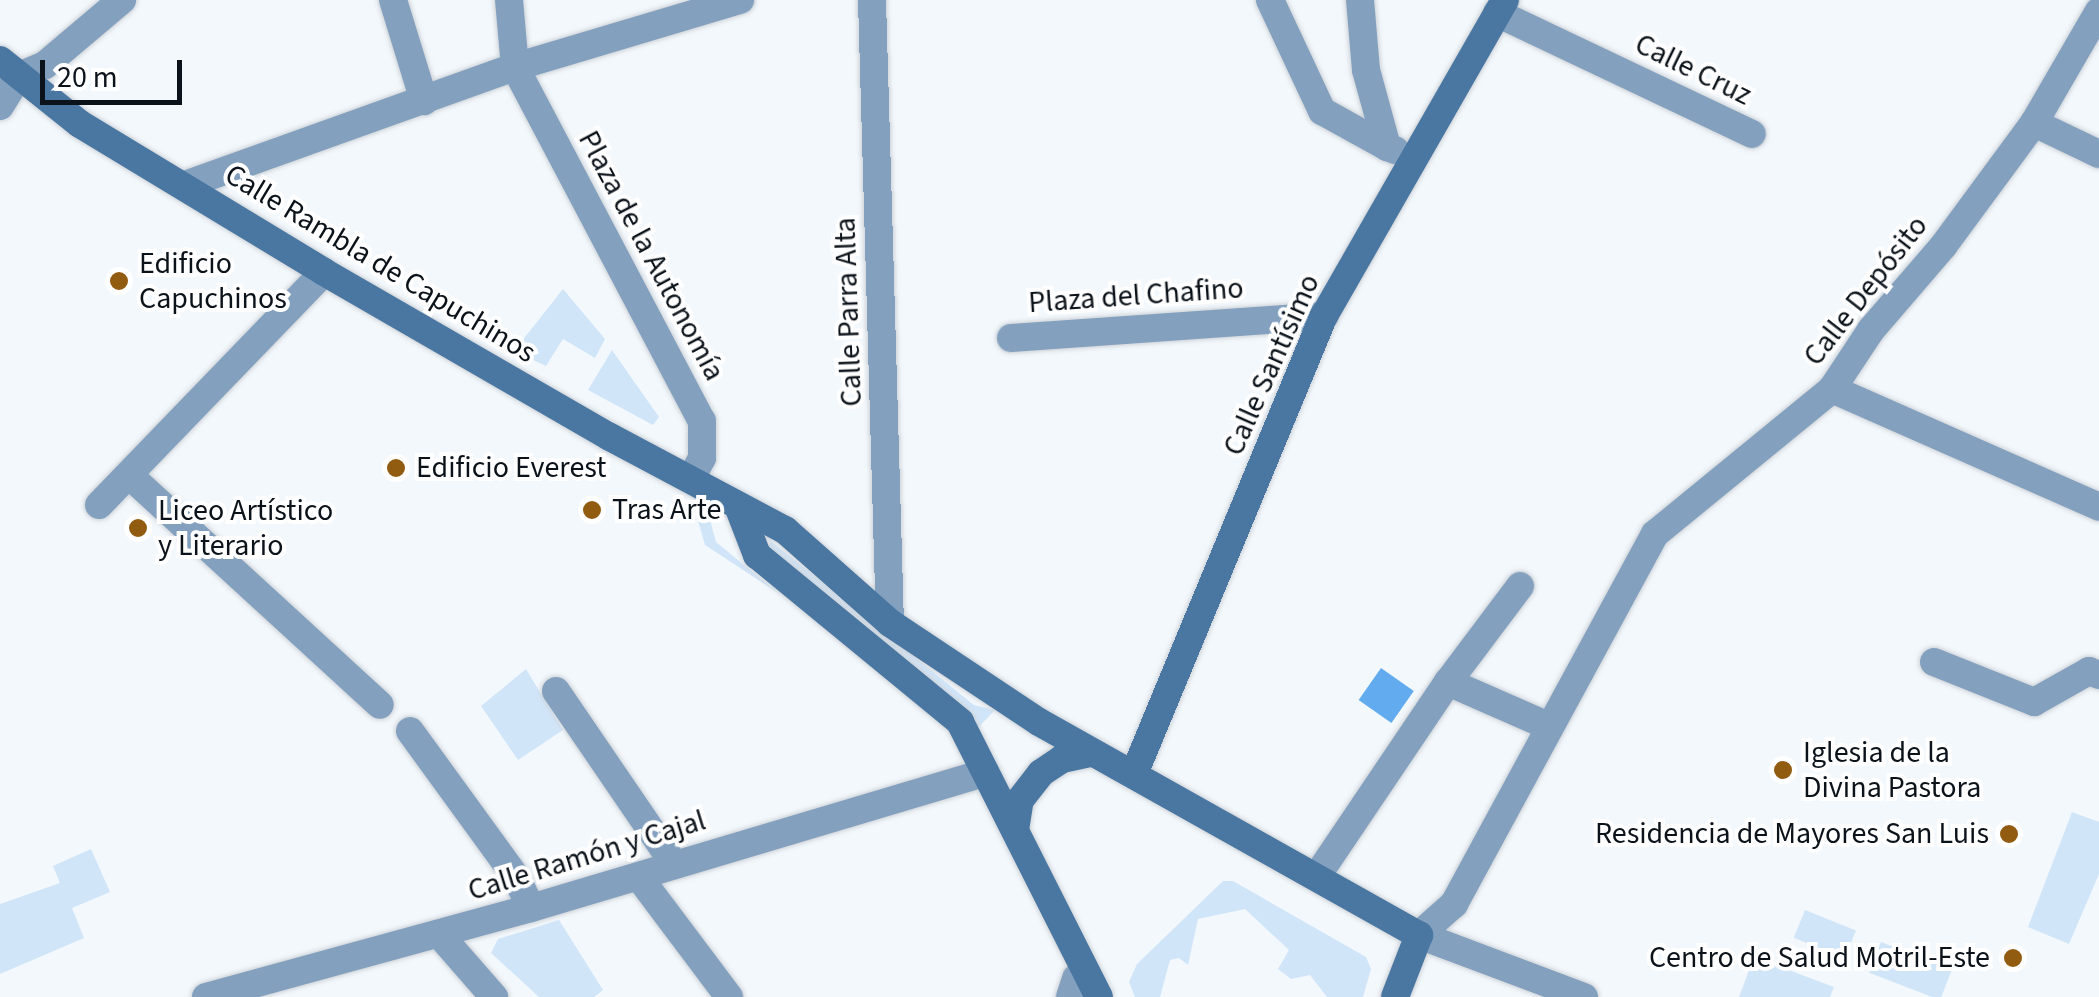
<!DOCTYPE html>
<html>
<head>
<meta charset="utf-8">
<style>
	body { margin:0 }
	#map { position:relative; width:2099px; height:997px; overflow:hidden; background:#f3f8fc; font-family:"Source Sans 3",sans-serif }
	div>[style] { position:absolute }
	.green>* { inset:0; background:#d1e5f9; transform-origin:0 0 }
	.water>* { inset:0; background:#62abee; transform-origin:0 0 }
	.roads { filter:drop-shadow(0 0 2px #ced3d8) drop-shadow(0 0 2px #ced3d8) }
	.pedestrian>* { height:28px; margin:-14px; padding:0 14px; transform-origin:14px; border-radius:14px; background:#83a1bf }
	.minor>* { height:28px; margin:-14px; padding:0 14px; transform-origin:14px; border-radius:14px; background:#83a1bf }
	.secondary>* { height:28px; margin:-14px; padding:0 14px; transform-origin:14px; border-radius:14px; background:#4977a2 }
	.dots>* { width:28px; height:28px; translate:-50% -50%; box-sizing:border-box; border:5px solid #fff; border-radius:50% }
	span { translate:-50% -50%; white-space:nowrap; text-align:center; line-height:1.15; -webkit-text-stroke:8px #fff; paint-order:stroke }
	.street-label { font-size:30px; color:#0b1219 }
	.poi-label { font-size:30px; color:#0b1219 }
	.left { translate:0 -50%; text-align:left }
	.right { translate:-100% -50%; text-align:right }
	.scale { position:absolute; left:40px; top:60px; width:142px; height:45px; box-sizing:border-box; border:5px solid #0b1219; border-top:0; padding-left:12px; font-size:30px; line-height:35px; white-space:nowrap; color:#0b1219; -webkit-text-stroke:8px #fff; paint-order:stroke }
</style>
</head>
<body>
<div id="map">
	<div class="green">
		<i style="clip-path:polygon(563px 289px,605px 339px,595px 358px,563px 339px,546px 366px,514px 351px)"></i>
		<i style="clip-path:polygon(612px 350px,659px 417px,653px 425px,588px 390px)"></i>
		<i style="clip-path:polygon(694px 507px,710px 520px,716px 542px,781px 595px,705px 545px)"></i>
		<i style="clip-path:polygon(771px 541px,974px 705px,995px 710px,972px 734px,767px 547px)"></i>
		<i style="clip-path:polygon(526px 669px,563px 730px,518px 760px,481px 706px)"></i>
		<i style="clip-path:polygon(2072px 812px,2099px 822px,2099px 874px,2069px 944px,2028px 927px)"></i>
		<i style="clip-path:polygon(91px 849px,110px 892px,72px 908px,84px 938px,0 974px,0 904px,60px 883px,53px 866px)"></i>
		<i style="clip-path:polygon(1223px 881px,1233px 881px,1366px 957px,1371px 969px,1363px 997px,1327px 997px,1310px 975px,1291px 979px,1278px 969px,1289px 950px,1245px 909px,1198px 919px,1188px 965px,1179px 958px,1170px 960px,1160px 997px,1135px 997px,1129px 982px,1137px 964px)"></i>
		<i style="left:1805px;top:910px;width:55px;height:30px;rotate:22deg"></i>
		<i style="clip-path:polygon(559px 920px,603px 990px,594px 997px,539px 997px,491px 953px,498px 939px)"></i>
		<i style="left:1881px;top:942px;width:76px;height:33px;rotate:21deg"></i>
		<i style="clip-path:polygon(1754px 957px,1834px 987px,1830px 997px,1739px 997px)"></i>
	</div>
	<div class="water">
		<i style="left:1381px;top:668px;width:40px;height:39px;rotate:35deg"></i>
	</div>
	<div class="roads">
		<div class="pedestrian">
			<i style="left:1270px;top:0;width:123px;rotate:64.9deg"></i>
			<i style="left:1322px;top:111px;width:74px;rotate:29deg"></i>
			<i style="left:1360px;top:0;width:70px;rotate:85.1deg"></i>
			<i style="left:1366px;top:70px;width:80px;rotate:74.7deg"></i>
			<i style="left:1387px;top:147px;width:9px;rotate:21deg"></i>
			<i style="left:129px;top:475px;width:340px;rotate:42.5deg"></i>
			<i style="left:1070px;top:997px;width:20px;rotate:-72deg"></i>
		</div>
		<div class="minor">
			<i style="left:393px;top:0;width:106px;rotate:72.9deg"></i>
			<i style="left:509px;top:0;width:67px;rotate:84.9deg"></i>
			<i style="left:515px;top:67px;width:400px;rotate:62.2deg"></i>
			<i style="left:702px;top:421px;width:37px;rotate:90deg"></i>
			<i style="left:702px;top:458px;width:24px;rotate:118deg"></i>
			<i style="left:872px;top:0;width:623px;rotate:88.35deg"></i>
			<i style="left:1497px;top:13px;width:282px;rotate:25.4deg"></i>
			<i style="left:0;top:106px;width:36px;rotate:-58deg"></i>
			<i style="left:19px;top:76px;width:28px;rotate:-23deg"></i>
			<i style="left:45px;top:65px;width:101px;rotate:-40.2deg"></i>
			<i style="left:2034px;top:123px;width:72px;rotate:25.5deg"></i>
			<i style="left:185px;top:185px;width:350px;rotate:-19.7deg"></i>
			<i style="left:515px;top:67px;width:235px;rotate:-16.6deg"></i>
			<i style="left:1011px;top:338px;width:314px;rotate:-4deg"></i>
			<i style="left:1832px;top:389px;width:292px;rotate:23.8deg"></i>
			<i style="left:99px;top:505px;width:324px;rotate:-46deg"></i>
			<i style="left:1934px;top:662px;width:108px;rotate:21.8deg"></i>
			<i style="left:2034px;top:702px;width:63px;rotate:-29.4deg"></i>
			<i style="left:2089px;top:671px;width:11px;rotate:22deg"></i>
			<i style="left:1448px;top:682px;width:120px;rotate:-53.1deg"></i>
			<i style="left:556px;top:691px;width:209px;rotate:55.7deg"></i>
			<i style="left:410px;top:731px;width:180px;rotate:54deg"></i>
			<i style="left:516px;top:877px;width:34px;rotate:64deg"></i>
			<i style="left:1317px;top:876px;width:234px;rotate:-56deg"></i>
			<i style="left:1448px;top:682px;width:109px;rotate:23.7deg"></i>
			<i style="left:639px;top:877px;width:150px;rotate:53.1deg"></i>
			<i style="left:439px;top:934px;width:84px;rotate:48.9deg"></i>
			<i style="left:206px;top:997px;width:337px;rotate:-15.3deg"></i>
			<i style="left:531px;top:908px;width:474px;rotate:-16.6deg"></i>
			<i style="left:1584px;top:997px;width:176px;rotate:-159.4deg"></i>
			<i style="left:1419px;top:935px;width:47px;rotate:-41.5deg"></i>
			<i style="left:1454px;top:904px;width:421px;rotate:-61.5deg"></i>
			<i style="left:1655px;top:534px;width:229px;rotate:-39.3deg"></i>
			<i style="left:1832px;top:389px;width:71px;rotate:-56.5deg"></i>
			<i style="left:1871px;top:330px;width:112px;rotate:-49.3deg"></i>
			<i style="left:1944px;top:245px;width:152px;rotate:-53.6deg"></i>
			<i style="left:2034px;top:123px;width:129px;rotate:-59.9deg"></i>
		</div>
		<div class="secondary">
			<i style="left:0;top:60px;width:102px;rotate:38.7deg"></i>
			<i style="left:80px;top:124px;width:285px;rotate:31.2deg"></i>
			<i style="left:324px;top:272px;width:330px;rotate:30deg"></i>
			<i style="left:610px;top:437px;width:198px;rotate:28deg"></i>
			<i style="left:785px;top:530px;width:140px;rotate:41.5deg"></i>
			<i style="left:890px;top:623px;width:179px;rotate:33.6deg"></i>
			<i style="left:1039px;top:722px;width:436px;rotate:29.3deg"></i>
			<i style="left:1419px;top:935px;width:66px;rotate:111.2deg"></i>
			<i style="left:738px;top:506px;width:53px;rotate:68.8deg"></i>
			<i style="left:757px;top:555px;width:263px;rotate:39.4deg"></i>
			<i style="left:960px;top:722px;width:308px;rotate:63.2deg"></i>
			<i style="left:1134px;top:774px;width:496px;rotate:-67.5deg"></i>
			<i style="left:1324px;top:316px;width:364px;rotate:-60.2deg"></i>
			<i style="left:1015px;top:830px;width:30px;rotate:-81deg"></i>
			<i style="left:1020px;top:800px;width:34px;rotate:-52deg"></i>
			<i style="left:1041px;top:773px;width:25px;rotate:-34deg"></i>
			<i style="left:1062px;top:759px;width:30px;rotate:-12deg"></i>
		</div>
	</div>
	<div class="dots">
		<i style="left:119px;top:281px;background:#915b10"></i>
		<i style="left:396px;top:468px;background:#915b10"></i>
		<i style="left:592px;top:510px;background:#915b10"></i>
		<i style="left:138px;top:528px;background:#915b10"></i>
		<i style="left:1783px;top:770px;background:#915b10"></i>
		<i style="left:2009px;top:834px;background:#915b10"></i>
		<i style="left:2013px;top:958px;background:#915b10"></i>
	</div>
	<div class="street-label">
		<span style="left:1693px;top:70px;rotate:26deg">Calle Cruz</span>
		<span style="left:651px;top:256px;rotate:62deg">Plaza de la Autonomía</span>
		<span style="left:380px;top:264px;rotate:31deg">Calle Rambla de Capuchinos</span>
		<span style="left:1866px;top:291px;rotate:-52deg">Calle Depósito</span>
		<span style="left:1136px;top:296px;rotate:-4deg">Plaza del Chafino</span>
		<span style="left:849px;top:312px;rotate:-92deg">Calle Parra Alta</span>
		<span style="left:1272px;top:365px;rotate:-66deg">Calle Santísimo</span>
		<span style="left:587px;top:856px;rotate:-17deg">Calle Ramón y Cajal</span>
	</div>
	<div class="poi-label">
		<span class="left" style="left:139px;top:281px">Edificio<br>Capuchinos</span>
		<span class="left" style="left:416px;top:468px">Edificio Everest</span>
		<span class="left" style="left:612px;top:510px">Tras Arte</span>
		<span class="left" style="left:158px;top:528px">Liceo Artístico<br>y Literario</span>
		<span class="left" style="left:1803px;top:770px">Iglesia de la<br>Divina Pastora</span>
		<span class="right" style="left:1989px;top:834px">Residencia de Mayores San Luis</span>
		<span class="right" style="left:1990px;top:958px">Centro de Salud Motril-Este</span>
	</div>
	<div class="scale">20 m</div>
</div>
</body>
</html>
